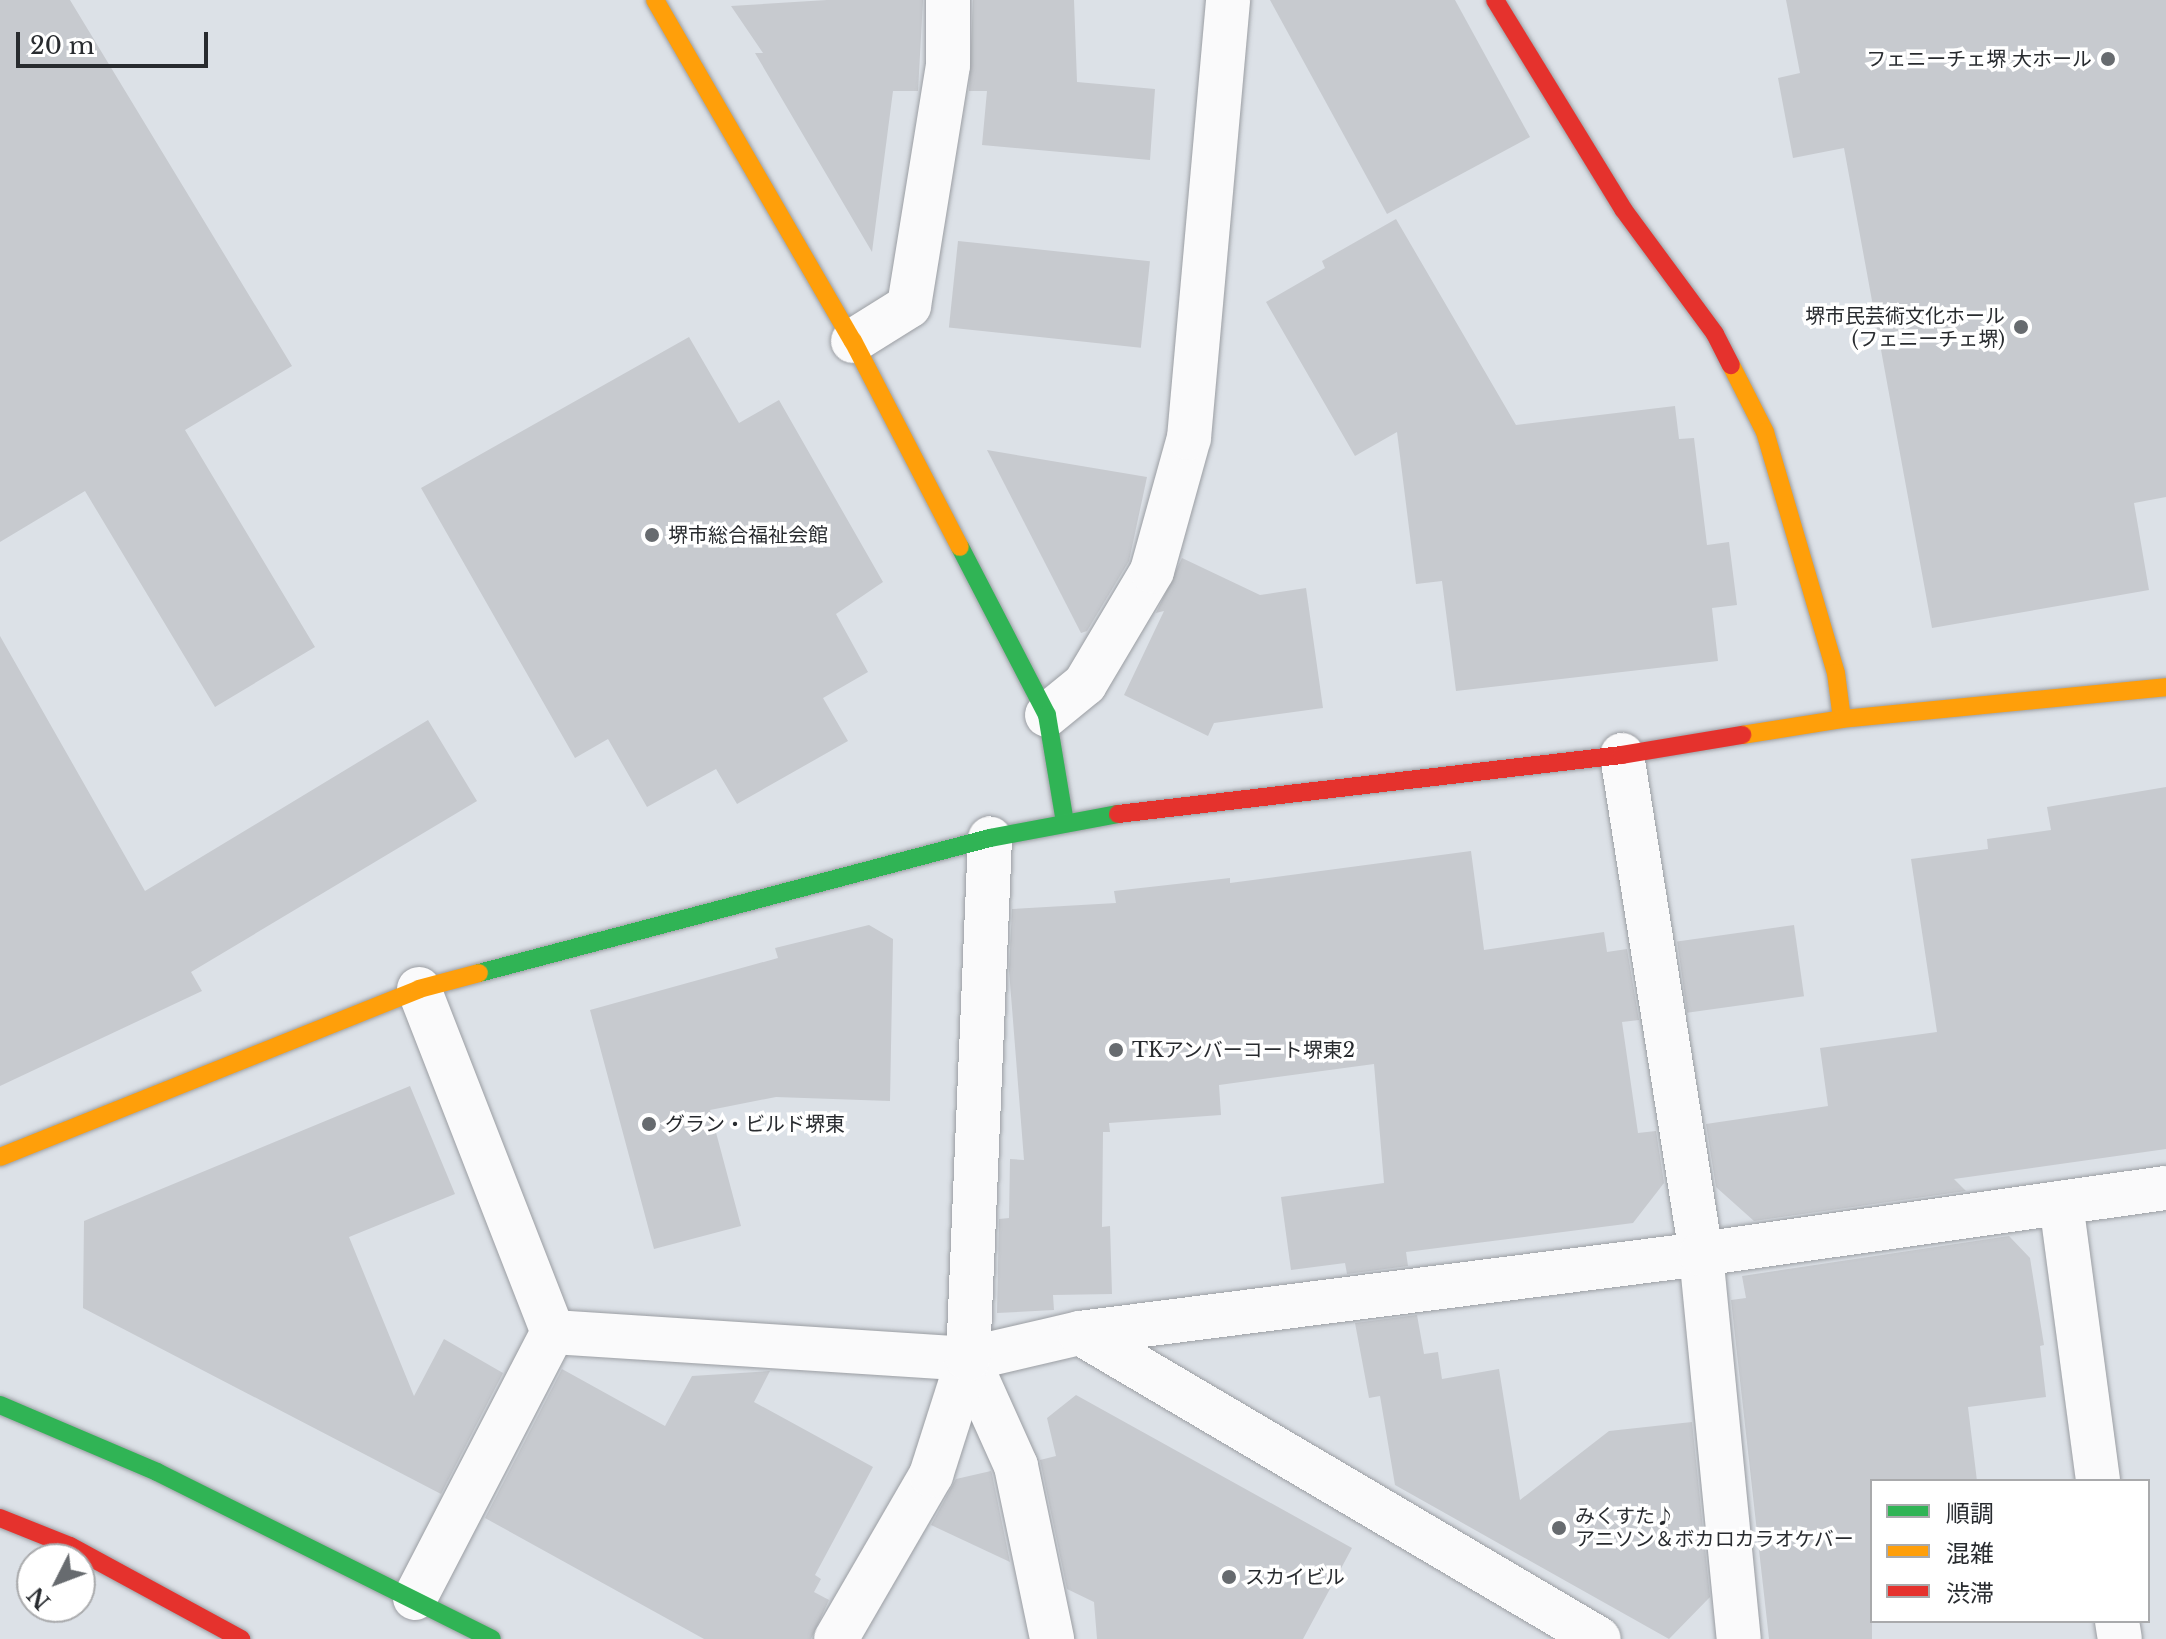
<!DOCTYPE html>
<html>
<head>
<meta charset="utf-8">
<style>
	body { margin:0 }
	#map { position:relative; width:2166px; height:1639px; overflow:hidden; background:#dce1e7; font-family:"Libre Baskerville","Noto Sans JP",serif }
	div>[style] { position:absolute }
	.building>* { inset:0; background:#c7cacf; transform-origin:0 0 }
	.roads { filter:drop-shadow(0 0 2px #9b9ea3) drop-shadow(0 0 2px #9b9ea3) }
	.street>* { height:44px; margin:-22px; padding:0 22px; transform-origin:22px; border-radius:22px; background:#fafafb }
	.fast>* { height:18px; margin:-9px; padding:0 9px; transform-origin:9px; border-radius:9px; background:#30b455 }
	.slow>* { height:18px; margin:-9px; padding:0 9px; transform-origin:9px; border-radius:9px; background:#ff9f0a }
	.jam>* { height:18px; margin:-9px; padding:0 9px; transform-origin:9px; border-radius:9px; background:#e5322d }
	.dots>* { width:22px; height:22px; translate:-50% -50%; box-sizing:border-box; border:4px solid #fff; border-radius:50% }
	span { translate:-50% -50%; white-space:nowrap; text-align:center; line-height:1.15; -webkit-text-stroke:7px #fff; paint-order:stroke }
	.poi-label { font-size:20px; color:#282b2f }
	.right { translate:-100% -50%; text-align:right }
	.left { translate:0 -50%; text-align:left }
	.legend { position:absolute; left:1870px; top:1479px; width:280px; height:144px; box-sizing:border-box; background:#fff; border:2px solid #a9aaac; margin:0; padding:10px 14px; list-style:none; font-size:24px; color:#282b2f }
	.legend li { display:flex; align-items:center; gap:16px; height:40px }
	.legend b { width:40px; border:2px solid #a9aaac }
	.north { position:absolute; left:16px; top:1543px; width:80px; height:80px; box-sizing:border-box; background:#fff; border:2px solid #a9aaac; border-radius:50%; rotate:228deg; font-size:22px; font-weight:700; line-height:32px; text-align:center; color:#282b2f }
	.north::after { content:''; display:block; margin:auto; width:28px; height:36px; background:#676b6f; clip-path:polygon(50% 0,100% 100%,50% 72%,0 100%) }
	.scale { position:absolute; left:16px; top:32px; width:192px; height:36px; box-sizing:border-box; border:4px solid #282b2f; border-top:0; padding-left:10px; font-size:24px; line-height:28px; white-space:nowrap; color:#282b2f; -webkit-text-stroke:6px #fff; paint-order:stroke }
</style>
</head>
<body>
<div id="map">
	<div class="building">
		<i style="clip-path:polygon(0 0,70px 0,292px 366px,185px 430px,315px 647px,215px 707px,85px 491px,0 542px)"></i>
		<i style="clip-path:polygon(827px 0,923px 0,918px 91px,893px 91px,872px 252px,755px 53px,763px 53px,731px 6px)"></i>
		<i style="clip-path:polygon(973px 0,1074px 0,1077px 82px,1155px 89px,1150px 160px,982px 145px,987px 91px,969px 91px)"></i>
		<i style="clip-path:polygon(1270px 0,1455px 0,1530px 137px,1387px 214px)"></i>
		<i style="clip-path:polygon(1786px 0,2166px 0,2166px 497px,2134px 503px,2149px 590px,1932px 628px,1844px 148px,1793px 158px,1778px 78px,1800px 73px)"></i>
		<i style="clip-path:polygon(1396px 219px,1516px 425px,1675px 406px,1679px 439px,1694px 438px,1707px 545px,1729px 542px,1737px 605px,1712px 608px,1718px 661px,1456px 691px,1442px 581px,1416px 584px,1397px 432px,1355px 456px,1266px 302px,1325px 268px,1322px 261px)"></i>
		<i style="left:958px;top:241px;width:193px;height:87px;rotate:6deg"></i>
		<i style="clip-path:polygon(689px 337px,739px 423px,779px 400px,883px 582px,836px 614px,868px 672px,823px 698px,848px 741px,737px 804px,716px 769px,647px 807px,608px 739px,575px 758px,421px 488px)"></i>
		<i style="clip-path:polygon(987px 450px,1147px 477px,1129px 561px,1087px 631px,1081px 633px)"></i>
		<i style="clip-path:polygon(1182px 558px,1260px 595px,1306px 588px,1323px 708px,1214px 723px,1208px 736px,1124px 695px,1164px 611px,1156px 613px)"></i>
		<i style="clip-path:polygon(0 636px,145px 891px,428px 720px,477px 801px,191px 972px,202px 991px,0 1086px)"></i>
		<i style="clip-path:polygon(2166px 787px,2166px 1149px,1954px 1179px,1966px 1191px,1754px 1221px,1716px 1187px,1706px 1124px,1828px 1106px,1820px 1048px,1937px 1032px,1911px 859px,1988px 849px,1987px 839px,2051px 830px,2047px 807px)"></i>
		<i style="clip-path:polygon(1471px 851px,1484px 950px,1604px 932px,1607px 952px,1627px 949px,1639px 1020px,1622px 1022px,1638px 1133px,1656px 1131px,1664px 1183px,1633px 1223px,1406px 1252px,1408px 1266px,1347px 1274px,1345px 1263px,1291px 1270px,1281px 1197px,1384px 1183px,1374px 1064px,1219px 1085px,1221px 1115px,1109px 1123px,1110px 1132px,1103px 1132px,1102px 1227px,1110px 1226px,1112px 1294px,1053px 1295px,1054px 1310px,997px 1313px,999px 1219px,1009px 1218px,1010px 1159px,1024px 1160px,1009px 970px,1012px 909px,1116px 903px,1114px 891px,1230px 878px,1230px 883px)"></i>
		<i style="clip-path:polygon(869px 925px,893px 939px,890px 1101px,776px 1097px,710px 1110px,741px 1226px,654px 1249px,590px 1010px,778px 958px,775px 948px)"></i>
		<i style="left:1794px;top:925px;width:72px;height:118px;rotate:82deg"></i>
		<i style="clip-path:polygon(410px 1086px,455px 1194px,349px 1237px,414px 1396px,444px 1339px,503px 1373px,441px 1494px,83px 1308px,84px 1221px)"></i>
		<i style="clip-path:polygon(2009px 1236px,2030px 1258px,2044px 1345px,2040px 1346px,2046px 1397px,1968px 1407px,1977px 1481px,1872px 1481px,1872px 1639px,1769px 1639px,1731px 1300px,1746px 1298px,1742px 1276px)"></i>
		<i style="clip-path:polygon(1417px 1315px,1424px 1354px,1438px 1352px,1442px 1379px,1499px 1369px,1520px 1500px,1609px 1431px,1692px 1422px,1710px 1597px,1669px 1639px,1395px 1485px,1380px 1396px,1369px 1398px,1355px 1323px)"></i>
		<i style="clip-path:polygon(562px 1369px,665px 1426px,692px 1376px,770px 1371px,754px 1402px,873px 1467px,815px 1575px,821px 1579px,814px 1592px,829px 1600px,811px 1639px,704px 1639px,485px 1518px)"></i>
		<i style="clip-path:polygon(1076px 1395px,1352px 1548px,1303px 1639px,1097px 1639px,1094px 1602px,1067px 1589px,1040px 1460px,1056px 1456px,1047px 1418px)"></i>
		<i style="clip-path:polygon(991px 1471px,992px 1474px,1010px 1562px,931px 1525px,956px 1479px)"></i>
	</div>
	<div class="roads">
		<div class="street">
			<i style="left:853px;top:341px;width:66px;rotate:-32deg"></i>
			<i style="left:909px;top:306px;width:244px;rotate:-80.8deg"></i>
			<i style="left:948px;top:65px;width:65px;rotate:-90deg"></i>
			<i style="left:1047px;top:715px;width:49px;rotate:-39.2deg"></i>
			<i style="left:1085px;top:684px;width:131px;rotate:-59.3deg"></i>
			<i style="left:1152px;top:571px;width:138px;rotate:-74.5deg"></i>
			<i style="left:1189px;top:438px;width:440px;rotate:-84.9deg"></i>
			<i style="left:1622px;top:755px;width:505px;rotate:81deg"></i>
			<i style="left:1701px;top:1254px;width:387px;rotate:84.4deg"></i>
			<i style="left:419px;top:989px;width:368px;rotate:68.7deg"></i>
			<i style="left:2061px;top:1203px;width:280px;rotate:82.4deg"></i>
			<i style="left:1080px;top:1333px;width:602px;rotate:30.52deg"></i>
			<i style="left:968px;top:1359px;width:117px;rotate:65.8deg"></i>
			<i style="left:1016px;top:1466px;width:177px;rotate:78.2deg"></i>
			<i style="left:415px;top:1598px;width:300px;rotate:-62.6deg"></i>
			<i style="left:553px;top:1332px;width:416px;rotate:3.7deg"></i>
			<i style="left:968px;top:1359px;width:115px;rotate:-13.1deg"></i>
			<i style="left:1080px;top:1333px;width:626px;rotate:-7.25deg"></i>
			<i style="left:1701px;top:1254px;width:470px;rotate:-8.1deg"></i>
			<i style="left:2117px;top:1621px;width:18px;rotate:81deg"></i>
			<i style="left:836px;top:1639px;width:190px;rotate:-59.9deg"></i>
			<i style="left:931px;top:1475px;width:122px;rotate:-72.3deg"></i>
			<i style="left:968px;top:1359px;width:521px;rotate:-87.58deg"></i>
		</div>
		<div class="fast">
			<i style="left:960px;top:547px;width:189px;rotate:62.6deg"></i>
			<i style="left:1047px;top:715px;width:109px;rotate:80.5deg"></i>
			<i style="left:479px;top:973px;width:529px;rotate:-14.8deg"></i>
			<i style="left:990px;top:838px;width:130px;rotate:-10.6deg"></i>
			<i style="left:0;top:1405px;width:171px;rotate:23.1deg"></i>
			<i style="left:157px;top:1472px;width:374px;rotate:26.5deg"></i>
		</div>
		<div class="slow">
			<i style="left:655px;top:0;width:394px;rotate:59.9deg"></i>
			<i style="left:853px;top:341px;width:232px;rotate:62.6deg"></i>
			<i style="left:1731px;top:365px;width:75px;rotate:63.1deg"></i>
			<i style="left:1765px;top:432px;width:251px;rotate:73.6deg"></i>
			<i style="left:1836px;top:673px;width:46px;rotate:82.6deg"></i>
			<i style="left:1742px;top:735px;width:101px;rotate:-9.1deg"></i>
			<i style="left:1842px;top:719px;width:326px;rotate:-5.6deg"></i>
			<i style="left:0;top:1157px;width:451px;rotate:-21.8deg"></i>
			<i style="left:419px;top:989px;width:62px;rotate:-14.9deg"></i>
		</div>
		<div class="jam">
			<i style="left:1495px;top:0;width:245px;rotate:58.5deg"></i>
			<i style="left:1623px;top:209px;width:155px;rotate:53.6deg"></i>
			<i style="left:1715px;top:334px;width:35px;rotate:63deg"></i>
			<i style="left:1118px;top:814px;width:507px;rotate:-6.68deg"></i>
			<i style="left:1622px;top:755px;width:122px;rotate:-9.5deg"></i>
			<i style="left:0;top:1518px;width:75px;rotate:21.8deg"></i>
			<i style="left:70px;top:1546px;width:195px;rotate:28.5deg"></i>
		</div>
	</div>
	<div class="dots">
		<i style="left:2108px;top:59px;background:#676b6f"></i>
		<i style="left:2021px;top:327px;background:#676b6f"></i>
		<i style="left:652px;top:535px;background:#676b6f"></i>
		<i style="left:1116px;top:1050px;background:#676b6f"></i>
		<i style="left:649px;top:1124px;background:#676b6f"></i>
		<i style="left:1559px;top:1528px;background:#676b6f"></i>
		<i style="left:1229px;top:1577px;background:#676b6f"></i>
	</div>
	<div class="poi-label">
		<span class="right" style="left:2092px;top:59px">フェニーチェ堺 大ホール</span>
		<span class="right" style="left:2005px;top:328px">堺市民芸術文化ホール<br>(フェニーチェ堺)</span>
		<span class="left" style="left:668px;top:535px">堺市総合福祉会館</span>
		<span class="left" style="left:1132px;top:1050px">TKアンバーコート堺東2</span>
		<span class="left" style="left:665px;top:1124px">グラン・ビルド堺東</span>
		<span class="left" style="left:1575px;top:1528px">みくすた♪<br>アニソン＆ボカロカラオケバー</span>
		<span class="left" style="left:1245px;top:1577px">スカイビル</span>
	</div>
	<ul class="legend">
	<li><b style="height:10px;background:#30b455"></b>順調</li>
	<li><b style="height:10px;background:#ff9f0a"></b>混雑</li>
	<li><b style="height:10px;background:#e5322d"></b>渋滞</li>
	</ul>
	<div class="north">N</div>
	<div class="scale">20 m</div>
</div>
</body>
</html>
